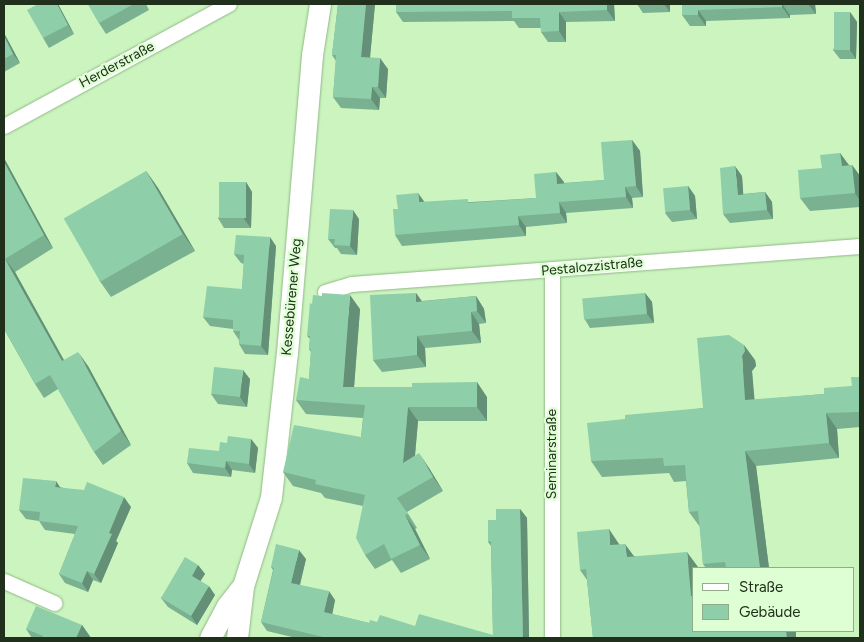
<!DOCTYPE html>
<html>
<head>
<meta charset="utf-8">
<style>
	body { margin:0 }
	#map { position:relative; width:864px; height:642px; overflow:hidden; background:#cbf4bf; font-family:Figtree,sans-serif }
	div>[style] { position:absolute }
	.roads { filter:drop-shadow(0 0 1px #90b885) drop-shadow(0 0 1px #90b885) }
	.minor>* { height:15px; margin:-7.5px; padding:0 7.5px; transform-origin:7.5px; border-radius:7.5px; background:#fff }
	.secondary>* { height:21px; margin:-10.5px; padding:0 10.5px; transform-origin:10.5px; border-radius:10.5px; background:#fff }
	.wall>* { inset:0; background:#7ab191 }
	.shaded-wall>* { inset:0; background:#639076; transform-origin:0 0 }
	.building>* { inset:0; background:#8ecea9; transform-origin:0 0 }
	span { translate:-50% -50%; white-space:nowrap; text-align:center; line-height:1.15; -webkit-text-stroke:4.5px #deffd4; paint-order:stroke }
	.street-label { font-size:14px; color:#21301c }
	.frame { position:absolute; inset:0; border:5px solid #21301c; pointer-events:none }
	.legend { position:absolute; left:692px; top:567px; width:162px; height:65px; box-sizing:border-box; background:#deffd4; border:1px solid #92ac8a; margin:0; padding:6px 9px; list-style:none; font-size:15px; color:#21301c }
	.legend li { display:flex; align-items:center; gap:10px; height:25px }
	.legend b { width:25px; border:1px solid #92ac8a }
</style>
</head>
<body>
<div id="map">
	<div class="roads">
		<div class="minor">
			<i style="left:4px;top:126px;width:256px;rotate:-28.5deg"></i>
			<i style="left:325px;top:292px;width:27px;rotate:-17deg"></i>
			<i style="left:351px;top:284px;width:510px;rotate:-4.27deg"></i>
			<i style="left:4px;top:581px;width:55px;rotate:23.7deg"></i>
			<i style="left:552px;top:638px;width:368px;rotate:-90deg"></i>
		</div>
		<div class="secondary">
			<i style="left:210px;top:638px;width:36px;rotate:-62deg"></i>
			<i style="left:227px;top:606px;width:23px;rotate:-52deg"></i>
			<i style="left:237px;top:638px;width:52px;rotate:-83.4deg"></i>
			<i style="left:243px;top:586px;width:93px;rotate:-72.5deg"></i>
			<i style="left:271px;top:497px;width:145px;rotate:-83.7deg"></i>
			<i style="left:287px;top:353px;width:299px;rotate:-85.2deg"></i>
			<i style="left:312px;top:55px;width:52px;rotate:-81.1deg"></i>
		</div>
	</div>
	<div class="wall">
		<i style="clip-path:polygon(58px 4px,74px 34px,49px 48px,43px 38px)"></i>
		<i style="clip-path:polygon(88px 4px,146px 4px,149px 10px,106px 34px,99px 23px)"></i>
		<i style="clip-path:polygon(338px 4px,375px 4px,370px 57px,388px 69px,386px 98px,380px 98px,379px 110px,341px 108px,333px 97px,336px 61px,332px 55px)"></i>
		<i style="clip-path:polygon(614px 4px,615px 21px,566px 22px,566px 42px,548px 42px,541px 32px,541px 28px,519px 28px,514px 21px,403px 22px,396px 12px)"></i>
		<i style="clip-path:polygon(637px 4px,670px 4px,670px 12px,643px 13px)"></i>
		<i style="clip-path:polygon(682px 4px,815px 4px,816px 14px,790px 15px,790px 18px,706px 21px,706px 26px,690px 26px,682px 15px)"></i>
		<i style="clip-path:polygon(850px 12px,857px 22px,856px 59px,840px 59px,833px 50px)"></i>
		<i style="clip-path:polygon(4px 33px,20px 63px,4px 72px)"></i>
		<i style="clip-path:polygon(632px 140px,640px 151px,643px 197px,632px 198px,633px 208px,566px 213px,567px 223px,526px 227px,526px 236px,402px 246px,395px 235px,398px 209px,425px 202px,471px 202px,536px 198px,556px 172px,564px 183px,604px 180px)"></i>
		<i style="clip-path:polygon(840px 153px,849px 165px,852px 165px,860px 176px,860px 207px,810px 211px,800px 198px,822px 168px)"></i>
		<i style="clip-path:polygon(4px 158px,53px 248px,15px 272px,64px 360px,88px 366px,131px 445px,103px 465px,94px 452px,58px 389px,44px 398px,35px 384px,4px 329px)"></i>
		<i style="clip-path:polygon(146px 171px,158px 188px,195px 251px,111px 297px,99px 280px)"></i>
		<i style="clip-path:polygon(742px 176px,743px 194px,765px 192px,772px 202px,773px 219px,730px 223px,723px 214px)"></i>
		<i style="clip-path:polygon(246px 182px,252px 192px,251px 228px,224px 228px,218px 218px)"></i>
		<i style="clip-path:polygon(688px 186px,695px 196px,697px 219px,672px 222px,665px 213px)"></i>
		<i style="clip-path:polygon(359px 219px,357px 255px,341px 254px,337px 248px,335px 248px,328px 239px)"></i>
		<i style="clip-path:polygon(276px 246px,268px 355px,245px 354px,239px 344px,239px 340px,233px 331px,233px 329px,210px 326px,203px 317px,242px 289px,244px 264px,241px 263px,234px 254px)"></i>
		<i style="clip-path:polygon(416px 293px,422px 301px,476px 296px,484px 309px,486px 323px,479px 324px,481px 343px,425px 348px,426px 367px,382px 372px,373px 360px)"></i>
		<i style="clip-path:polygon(645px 293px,652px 302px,654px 323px,590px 328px,584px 318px)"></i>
		<i style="clip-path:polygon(360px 309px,354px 387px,487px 397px,487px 421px,418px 421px,415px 456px,429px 468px,443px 491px,407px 512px,417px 528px,415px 529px,430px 559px,401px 573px,392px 560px,375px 569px,365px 555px,363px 506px,325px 498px,321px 493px,293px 486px,283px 472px,361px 437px,363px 418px,306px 414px,296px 400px,309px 379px,311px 352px,309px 349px,310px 339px,307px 336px)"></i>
		<i style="clip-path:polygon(755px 360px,756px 366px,752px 371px,754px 400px,824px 394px,852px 386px,860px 377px,860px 427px,837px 429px,839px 458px,756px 466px,769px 568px,706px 568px,703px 564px,700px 527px,689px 512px,686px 481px,674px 482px,669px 473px,602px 477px,591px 461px,625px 419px,703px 408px)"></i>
		<i style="clip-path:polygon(250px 379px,247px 407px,218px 404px,211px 394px)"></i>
		<i style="clip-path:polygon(251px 439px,258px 448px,255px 473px,232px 470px,231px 477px,193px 473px,187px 463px,219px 451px,227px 443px)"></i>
		<i style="clip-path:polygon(60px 487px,131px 507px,116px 541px,118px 543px,101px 583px,93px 580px,88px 592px,65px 583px,59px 574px,75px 534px,45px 530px,39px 521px,26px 519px,19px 510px)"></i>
		<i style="clip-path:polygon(520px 509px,527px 518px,529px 638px,296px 638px,267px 631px,261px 622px,273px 570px,271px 567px,306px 559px,300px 585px,335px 600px,332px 614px,369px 623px,377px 622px,493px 635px,491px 546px,488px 542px,496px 520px)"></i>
		<i style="clip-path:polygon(619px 544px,634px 556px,698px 567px,698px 568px,693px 568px,693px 631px,796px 631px,796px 638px,593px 638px,587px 580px,580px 570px)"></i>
		<i style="clip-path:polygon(198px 565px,205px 574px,200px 581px,215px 595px,197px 625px,168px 607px,161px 598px)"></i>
		<i style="clip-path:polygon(82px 625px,91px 638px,32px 638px,26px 629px)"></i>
	</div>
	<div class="shaded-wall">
		<i style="clip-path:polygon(57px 4px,58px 4px,74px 34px,68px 25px)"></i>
		<i style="clip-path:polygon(366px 4px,375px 4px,369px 68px,361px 57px)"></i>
		<i style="clip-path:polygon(607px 4px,614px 4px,615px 21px,607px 10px)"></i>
		<i style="clip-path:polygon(664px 4px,670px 4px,670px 12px)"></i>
		<i style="clip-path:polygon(782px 4px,790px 15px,790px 18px,782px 7px)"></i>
		<i style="clip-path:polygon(808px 4px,815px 4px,816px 14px)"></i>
		<i style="clip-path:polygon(698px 10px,706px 21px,706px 26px,698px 15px)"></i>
		<i style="clip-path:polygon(559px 12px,566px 22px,566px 42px,559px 31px)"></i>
		<i style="clip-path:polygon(850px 12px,857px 22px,856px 59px,850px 50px)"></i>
		<i style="clip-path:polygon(4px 33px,20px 63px,13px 54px,4px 36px)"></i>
		<i style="clip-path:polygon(380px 58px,388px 69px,386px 98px,378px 87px)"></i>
		<i style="clip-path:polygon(372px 87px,380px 98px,379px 110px,371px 99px)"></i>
		<i style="clip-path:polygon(632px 140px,640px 151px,643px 197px,636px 186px)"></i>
		<i style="clip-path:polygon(840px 153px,850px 167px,842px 166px)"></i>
		<i style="clip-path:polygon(4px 158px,53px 248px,44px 235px,4px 162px)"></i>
		<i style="clip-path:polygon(852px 165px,860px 176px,860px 201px,855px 193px)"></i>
		<i style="clip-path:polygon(735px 166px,742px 176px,744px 204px,738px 195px)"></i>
		<i style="clip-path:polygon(146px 171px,158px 188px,195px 251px,183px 234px)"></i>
		<i style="clip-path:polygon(556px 172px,564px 182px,565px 194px,557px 184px)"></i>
		<i style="clip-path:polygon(246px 182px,252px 192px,251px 228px,244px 219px)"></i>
		<i style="clip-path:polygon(688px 186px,695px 196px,697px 219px,690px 210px)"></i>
		<i style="clip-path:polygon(625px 187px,632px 198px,633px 208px,626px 197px)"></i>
		<i style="clip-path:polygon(765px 192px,772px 202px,773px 219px,767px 210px)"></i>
		<i style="clip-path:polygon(418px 193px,426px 204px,419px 202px)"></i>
		<i style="clip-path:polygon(559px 202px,566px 213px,567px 223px,560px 213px)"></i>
		<i style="clip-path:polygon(353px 210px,359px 219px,357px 255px,350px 246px)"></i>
		<i style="clip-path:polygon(518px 216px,526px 227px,526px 236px,519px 225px)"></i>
		<i style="clip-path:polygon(270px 237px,276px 246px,268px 355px,261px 346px)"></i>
		<i style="clip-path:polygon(5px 259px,15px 272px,72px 375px,62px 361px)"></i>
		<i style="clip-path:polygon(416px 293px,424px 305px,416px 302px)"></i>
		<i style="clip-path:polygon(645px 293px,652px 302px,654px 323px,647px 314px)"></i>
		<i style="clip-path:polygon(350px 295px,360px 309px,353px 401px,343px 387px)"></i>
		<i style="clip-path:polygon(476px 296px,484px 309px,486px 323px,477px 311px)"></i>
		<i style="clip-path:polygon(471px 312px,479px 324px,481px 343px,472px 331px)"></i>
		<i style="clip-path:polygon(417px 336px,425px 348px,426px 367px,417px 355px)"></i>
		<i style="clip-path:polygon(744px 345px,755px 360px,756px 366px,752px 371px,756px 416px,745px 400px,742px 356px)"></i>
		<i style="clip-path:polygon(78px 352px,88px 366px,131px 445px,121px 431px)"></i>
		<i style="clip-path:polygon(243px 370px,250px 379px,247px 407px,240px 397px)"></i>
		<i style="clip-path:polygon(477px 382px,487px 397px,487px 421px,477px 407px)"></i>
		<i style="clip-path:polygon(408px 407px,418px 421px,413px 477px,403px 463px)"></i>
		<i style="clip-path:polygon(826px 413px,837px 429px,839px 458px,829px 443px)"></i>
		<i style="clip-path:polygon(251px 439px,258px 448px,255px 473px,249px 464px)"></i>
		<i style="clip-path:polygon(745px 451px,756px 466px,769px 568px,760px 568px)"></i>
		<i style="clip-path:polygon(419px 453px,429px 468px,443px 491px,433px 477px)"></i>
		<i style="clip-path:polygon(226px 461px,232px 470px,231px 477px,225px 468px)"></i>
		<i style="clip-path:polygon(56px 481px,62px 490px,55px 487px)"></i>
		<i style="clip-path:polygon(124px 497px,131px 507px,116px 541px,118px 543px,101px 583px,94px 574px,109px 533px)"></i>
		<i style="clip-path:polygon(520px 509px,527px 518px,529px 638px,523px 638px)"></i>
		<i style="clip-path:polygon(405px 515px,415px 529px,430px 559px,420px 545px)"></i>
		<i style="clip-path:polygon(609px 529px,619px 544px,621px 560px,610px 545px)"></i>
		<i style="clip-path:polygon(625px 544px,636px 559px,627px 557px)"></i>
		<i style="clip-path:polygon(299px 550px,306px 559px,298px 592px,291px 583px)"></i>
		<i style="clip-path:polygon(687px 552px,698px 567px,698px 568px,693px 568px,693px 598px,691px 596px)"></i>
		<i style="clip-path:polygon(198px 565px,205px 574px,198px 585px,192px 576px)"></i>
		<i style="clip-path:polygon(87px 571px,93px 580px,88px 592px,82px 583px)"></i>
		<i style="clip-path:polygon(209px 586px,215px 595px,197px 625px,191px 616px)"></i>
		<i style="clip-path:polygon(329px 591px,335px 600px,331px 621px,324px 612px)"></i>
		<i style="clip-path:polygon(82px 625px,91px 638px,76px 638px)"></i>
		<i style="left:786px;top:631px;width:10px;height:7px"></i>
	</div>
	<div class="building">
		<i style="clip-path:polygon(38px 4px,57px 4px,68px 25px,43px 38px,27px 10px)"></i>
		<i style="clip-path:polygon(88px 4px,134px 4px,99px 23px)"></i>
		<i style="clip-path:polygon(338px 4px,366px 4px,361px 57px,380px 58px,378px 87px,372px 87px,371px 99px,333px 97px,336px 55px,332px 55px)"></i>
		<i style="clip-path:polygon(396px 4px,607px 4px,607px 10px,559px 12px,559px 31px,541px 32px,540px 18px,512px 18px,512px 11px,396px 12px)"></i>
		<i style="clip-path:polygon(682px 4px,791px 4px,782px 4px,782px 7px,698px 10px,698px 15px,682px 15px)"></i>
		<i style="left:834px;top:12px;width:16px;height:38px"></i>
		<i style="clip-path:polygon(4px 36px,13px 54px,4px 59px)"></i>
		<i style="clip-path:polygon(632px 140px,636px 186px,625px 187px,626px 197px,559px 202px,560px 213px,518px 216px,519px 225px,395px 235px,393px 209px,398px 209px,396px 195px,418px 193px,419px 202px,468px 199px,468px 203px,536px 198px,534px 174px,556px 172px,557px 184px,604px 180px,601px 142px)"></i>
		<i style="clip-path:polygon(840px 153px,842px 166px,852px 165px,855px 193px,800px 198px,798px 170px,822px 168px,820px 155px)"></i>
		<i style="clip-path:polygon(4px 162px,44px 235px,5px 259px,62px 361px,78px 352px,121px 431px,94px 452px,50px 375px,35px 384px,4px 329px)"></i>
		<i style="clip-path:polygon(735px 166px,738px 195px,765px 192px,767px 210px,723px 214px,720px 168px)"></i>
		<i style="left:146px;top:171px;width:73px;height:95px;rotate:60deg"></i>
		<i style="left:219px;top:182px;width:27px;height:36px"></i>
		<i style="left:688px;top:186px;width:24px;height:25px;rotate:85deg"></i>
		<i style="clip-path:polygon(330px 209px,353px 210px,350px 246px,334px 245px,335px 239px,328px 239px)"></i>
		<i style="clip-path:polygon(236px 235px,270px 237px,261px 346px,239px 344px,240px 331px,233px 331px,233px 320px,203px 317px,207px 286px,242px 289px,244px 255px,234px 254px)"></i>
		<i style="clip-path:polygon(322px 293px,350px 295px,343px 387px,412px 387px,412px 383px,477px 382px,477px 407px,408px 407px,403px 463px,419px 453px,433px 477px,397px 498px,408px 514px,405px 515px,420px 545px,391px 559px,384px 544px,365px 555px,356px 538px,365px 495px,315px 484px,316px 480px,283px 472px,294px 425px,361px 437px,365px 405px,296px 400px,300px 377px,309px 379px,311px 349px,309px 349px,310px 336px,307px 336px,310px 303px,312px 304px,313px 295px,322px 296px)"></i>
		<i style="clip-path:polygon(416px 293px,416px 302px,476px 296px,477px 311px,471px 312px,472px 331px,417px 336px,417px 355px,373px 360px,370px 295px)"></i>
		<i style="left:645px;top:293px;width:21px;height:63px;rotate:85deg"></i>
		<i style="clip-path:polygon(729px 335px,744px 345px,745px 351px,742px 356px,745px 400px,824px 394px,824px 388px,852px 386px,851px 377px,860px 377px,860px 412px,826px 413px,829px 443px,745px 451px,760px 568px,726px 568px,725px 562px,703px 564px,698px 511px,689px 512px,685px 465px,664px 466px,663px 458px,591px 461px,587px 423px,625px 419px,625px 415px,703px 408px,697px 338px)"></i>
		<i style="left:214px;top:367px;width:29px;height:27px;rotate:6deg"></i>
		<i style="clip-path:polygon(228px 436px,251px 439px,249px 464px,226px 461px,225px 468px,187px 463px,189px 448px,219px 451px,220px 442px,227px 443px)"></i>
		<i style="clip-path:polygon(23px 478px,56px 481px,55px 487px,84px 490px,87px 482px,124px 497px,109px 533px,112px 534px,94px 574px,87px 571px,82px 583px,59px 574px,78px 526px,39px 521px,40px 512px,19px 510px)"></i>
		<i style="clip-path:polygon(496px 509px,520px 509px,523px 638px,327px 638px,261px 622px,274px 568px,271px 567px,276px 544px,299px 550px,291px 583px,329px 591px,324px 612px,369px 623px,370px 620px,377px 622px,380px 615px,415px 626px,419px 614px,493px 635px,491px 541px,488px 542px,488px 520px,496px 520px)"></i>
		<i style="clip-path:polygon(609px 529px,610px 545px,625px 544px,627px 557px,687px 552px,691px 596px,693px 596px,693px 631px,786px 631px,787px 638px,593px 638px,586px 569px,580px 570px,577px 532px)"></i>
		<i style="clip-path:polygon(185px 557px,198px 565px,192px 576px,209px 586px,191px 616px,161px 598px)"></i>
		<i style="clip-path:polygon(36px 606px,82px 625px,76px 638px,42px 638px,43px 636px,26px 629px)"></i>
	</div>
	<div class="street-label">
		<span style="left:117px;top:65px;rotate:-28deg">Herderstraße</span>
		<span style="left:592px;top:267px;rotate:-5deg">Pestalozzistraße</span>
		<span style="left:292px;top:297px;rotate:-85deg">Kessebürener Weg</span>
		<span style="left:552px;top:454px;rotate:-90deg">Seminarstraße</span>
	</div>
	<div class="frame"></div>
	<ul class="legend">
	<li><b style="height:6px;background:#fff"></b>Straße</li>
	<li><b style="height:14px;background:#8ecea9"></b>Gebäude</li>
	</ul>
</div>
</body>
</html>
